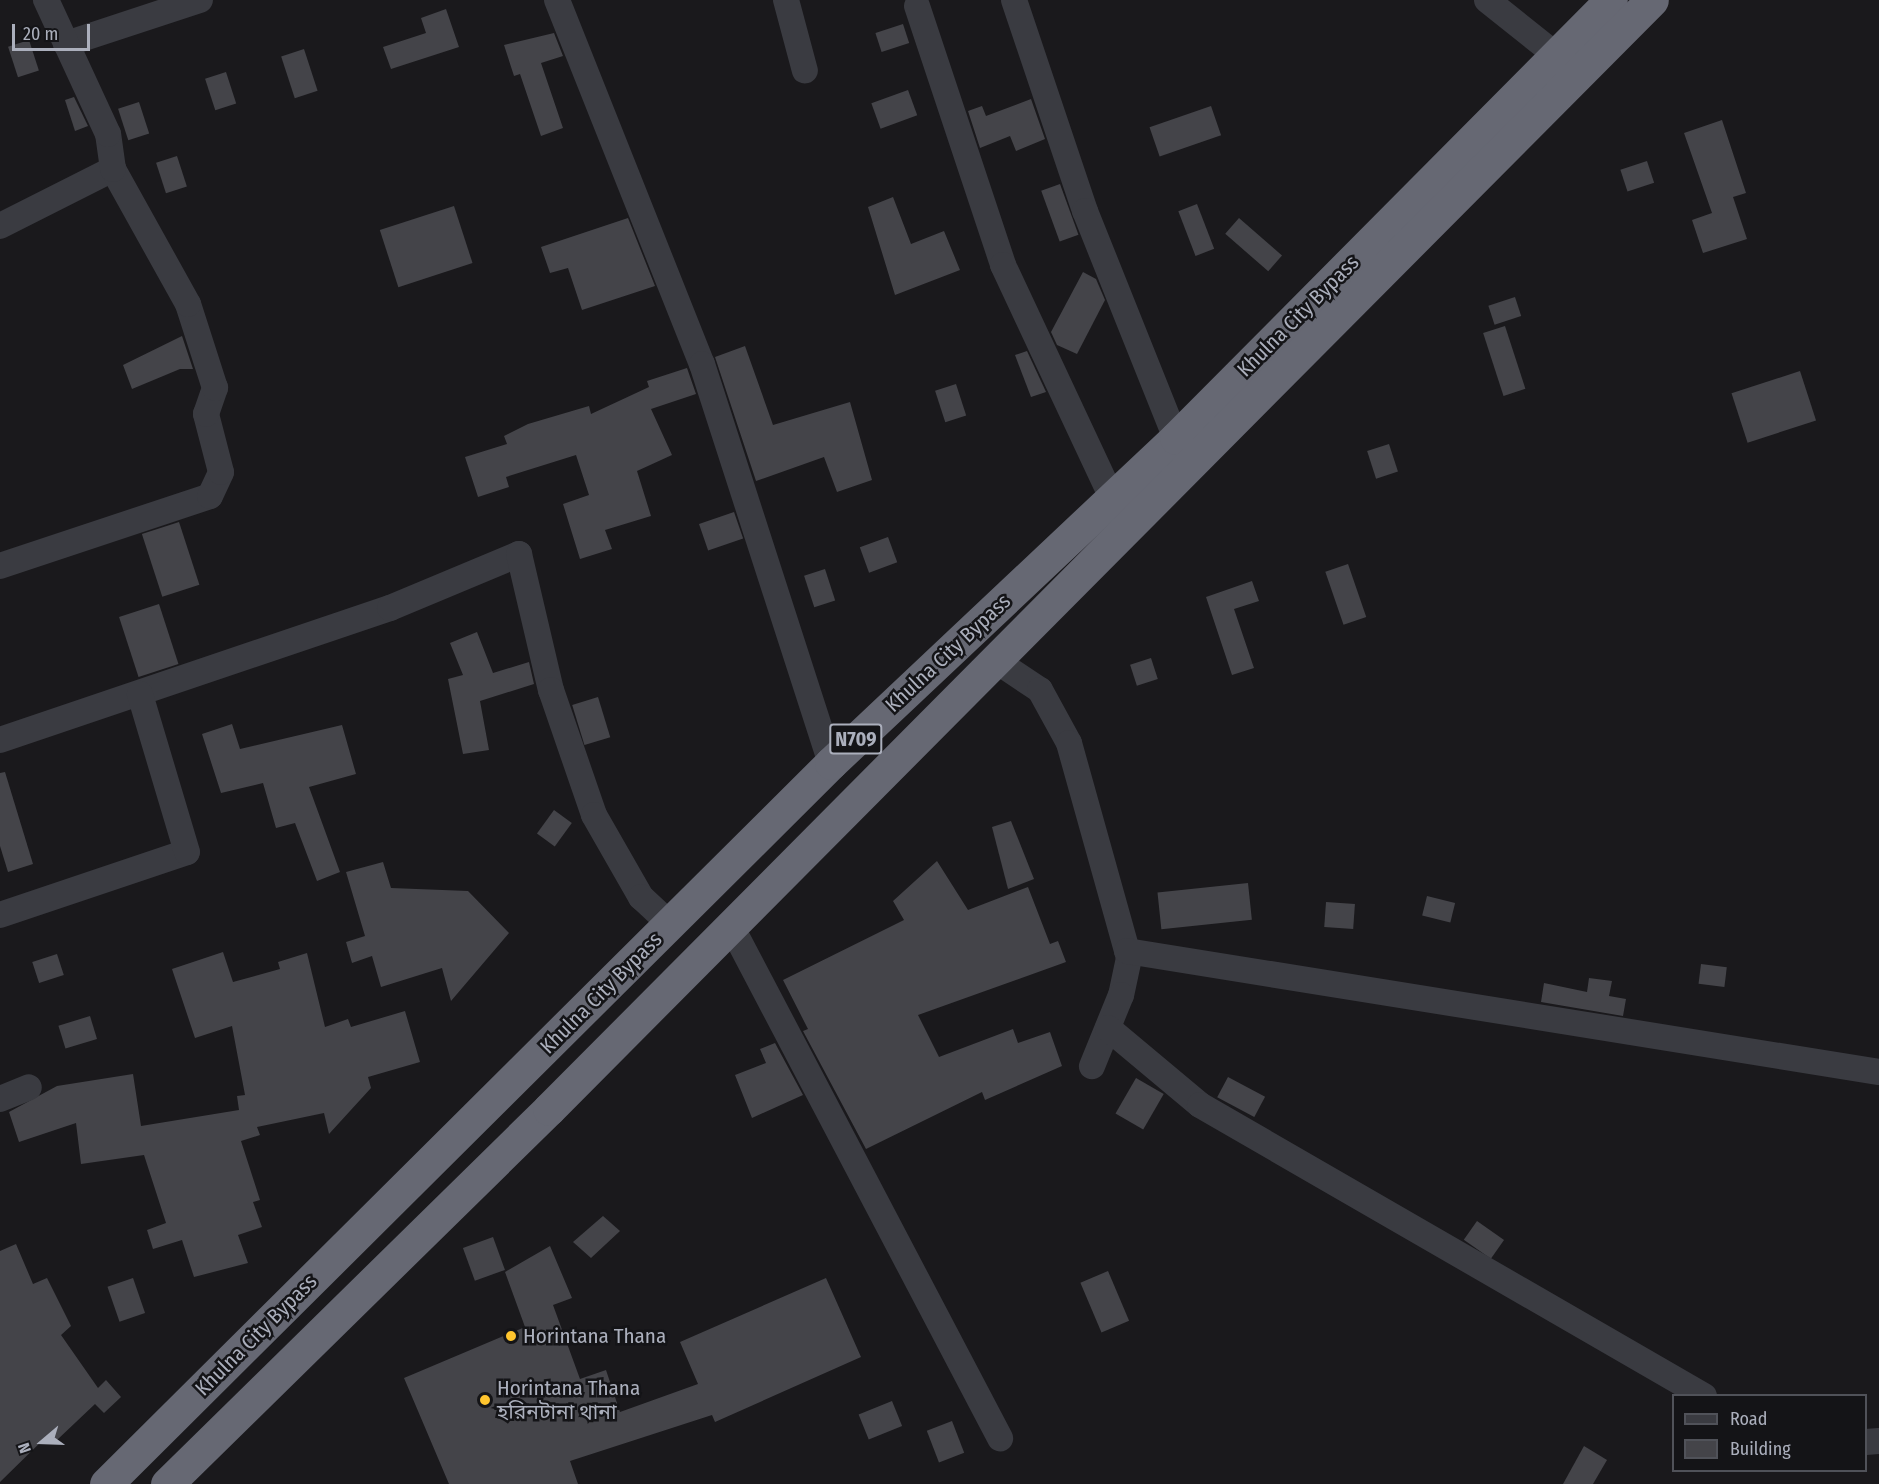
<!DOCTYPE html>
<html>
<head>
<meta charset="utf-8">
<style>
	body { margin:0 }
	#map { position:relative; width:1879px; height:1484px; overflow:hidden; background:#1a191c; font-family:"Fira Sans Condensed","Noto Sans Bengali",sans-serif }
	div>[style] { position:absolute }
	.building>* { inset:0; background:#444449; transform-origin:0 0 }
	.minor>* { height:26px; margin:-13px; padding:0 13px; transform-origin:13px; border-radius:13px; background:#3a3b41 }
	.highway>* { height:33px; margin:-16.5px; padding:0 16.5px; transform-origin:16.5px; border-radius:16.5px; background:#666873 }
	.dots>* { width:16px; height:16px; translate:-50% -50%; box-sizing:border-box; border:3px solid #141417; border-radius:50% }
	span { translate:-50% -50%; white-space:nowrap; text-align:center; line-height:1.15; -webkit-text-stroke:5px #141417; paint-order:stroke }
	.shield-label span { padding:2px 4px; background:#141417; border:2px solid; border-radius:4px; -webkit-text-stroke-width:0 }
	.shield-label { font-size:20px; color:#abafbc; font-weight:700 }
	.street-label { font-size:21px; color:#abafbc }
	.poi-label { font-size:21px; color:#abafbc }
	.left { translate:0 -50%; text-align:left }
	.legend { position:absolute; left:1672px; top:1394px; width:195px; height:78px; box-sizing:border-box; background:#141417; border:2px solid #505259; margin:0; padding:8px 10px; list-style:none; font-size:18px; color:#abafbc }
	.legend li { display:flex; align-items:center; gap:12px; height:30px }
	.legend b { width:30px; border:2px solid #505259 }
	.north { position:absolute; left:12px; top:1412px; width:60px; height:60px; -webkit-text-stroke:4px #141417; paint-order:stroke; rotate:251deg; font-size:16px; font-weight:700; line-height:24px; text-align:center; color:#abafbc }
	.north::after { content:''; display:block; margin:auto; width:21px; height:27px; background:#abafbc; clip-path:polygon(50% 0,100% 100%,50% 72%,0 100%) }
	.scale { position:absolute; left:12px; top:24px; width:78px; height:27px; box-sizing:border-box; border:3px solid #abafbc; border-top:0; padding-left:8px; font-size:18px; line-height:21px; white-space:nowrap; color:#abafbc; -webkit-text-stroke:4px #141417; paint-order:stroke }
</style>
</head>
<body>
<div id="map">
	<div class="building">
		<i style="clip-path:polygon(446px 9px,459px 47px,391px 69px,383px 47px,426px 33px,421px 18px)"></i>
		<i style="left:903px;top:24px;width:20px;height:29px;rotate:72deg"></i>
		<i style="clip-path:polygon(554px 33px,563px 56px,541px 63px,563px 128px,541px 136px,520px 74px,514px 76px,504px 45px)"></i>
		<i style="left:29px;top:40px;width:32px;height:22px;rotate:72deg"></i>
		<i style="left:304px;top:49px;width:44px;height:24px;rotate:72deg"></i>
		<i style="left:226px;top:72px;width:33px;height:22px;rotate:72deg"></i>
		<i style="left:908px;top:90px;width:27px;height:39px;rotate:70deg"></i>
		<i style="clip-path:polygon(74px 97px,88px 126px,75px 131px,65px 100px)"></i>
		<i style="clip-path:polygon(1031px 99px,1045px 139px,1016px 151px,1010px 136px,980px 148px,968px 111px,982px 106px,986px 116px)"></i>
		<i style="left:139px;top:102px;width:33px;height:22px;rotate:72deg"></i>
		<i style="left:1211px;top:106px;width:31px;height:65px;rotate:71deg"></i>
		<i style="clip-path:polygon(1722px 120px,1746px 193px,1733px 197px,1747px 239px,1703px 253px,1692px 220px,1712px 213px,1684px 133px)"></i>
		<i style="left:177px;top:156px;width:32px;height:22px;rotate:72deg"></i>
		<i style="left:1647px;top:161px;width:23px;height:28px;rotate:72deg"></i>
		<i style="left:1060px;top:184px;width:54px;height:20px;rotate:70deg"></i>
		<i style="clip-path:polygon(893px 197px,911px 244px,944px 231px,960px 270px,895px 295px,868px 207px)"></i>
		<i style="left:1197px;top:204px;width:48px;height:20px;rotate:69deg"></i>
		<i style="left:454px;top:206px;width:60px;height:78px;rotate:72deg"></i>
		<i style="clip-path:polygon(628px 218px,655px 286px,582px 310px,568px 268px,550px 273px,541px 247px)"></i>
		<i style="left:1239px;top:218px;width:57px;height:21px;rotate:41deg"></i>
		<i style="clip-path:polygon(1083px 272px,1096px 279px,1105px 300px,1077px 354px,1057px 345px,1051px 332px)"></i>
		<i style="left:1515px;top:297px;width:20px;height:28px;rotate:72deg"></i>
		<i style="left:1505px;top:326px;width:66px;height:23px;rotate:72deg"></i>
		<i style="clip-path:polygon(182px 336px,193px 369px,180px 369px,132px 389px,123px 365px)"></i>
		<i style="clip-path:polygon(745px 346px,773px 425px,850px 402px,872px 480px,837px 492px,824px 457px,756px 481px,715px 357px)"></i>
		<i style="clip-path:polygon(1027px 351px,1046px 392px,1031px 397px,1015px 355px)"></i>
		<i style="clip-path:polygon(687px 368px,696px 394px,651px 409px,672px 455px,637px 471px,651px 516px,605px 530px,612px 549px,580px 559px,563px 504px,589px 495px,576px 455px,506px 477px,509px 487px,478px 497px,465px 457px,507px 444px,504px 436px,528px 424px,589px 406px,591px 414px,649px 387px,647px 381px)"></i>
		<i style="left:1800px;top:371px;width:52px;height:72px;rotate:72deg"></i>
		<i style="left:956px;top:384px;width:33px;height:22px;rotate:72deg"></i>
		<i style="left:1389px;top:444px;width:29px;height:23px;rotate:72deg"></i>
		<i style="left:734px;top:512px;width:28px;height:37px;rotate:71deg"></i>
		<i style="left:179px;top:522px;width:66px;height:39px;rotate:72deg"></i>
		<i style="left:888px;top:537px;width:27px;height:30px;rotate:70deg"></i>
		<i style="left:1348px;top:564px;width:56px;height:24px;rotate:71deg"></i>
		<i style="left:825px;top:569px;width:33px;height:22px;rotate:72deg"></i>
		<i style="clip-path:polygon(1252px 581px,1259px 601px,1234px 609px,1254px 668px,1232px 675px,1206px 597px)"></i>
		<i style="left:159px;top:604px;width:63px;height:42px;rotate:72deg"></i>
		<i style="clip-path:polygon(477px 632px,493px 673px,529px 662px,534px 684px,480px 701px,489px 750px,463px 754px,448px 679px,463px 675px,450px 643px)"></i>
		<i style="left:1151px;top:658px;width:22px;height:22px;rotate:72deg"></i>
		<i style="left:598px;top:697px;width:42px;height:27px;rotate:73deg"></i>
		<i style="clip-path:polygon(232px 724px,240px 749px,342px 725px,356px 774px,309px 787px,340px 872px,317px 881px,295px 823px,276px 828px,263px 783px,221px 793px,202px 734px)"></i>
		<i style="clip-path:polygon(5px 772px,33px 864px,8px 872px,0 846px,0 773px)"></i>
		<i style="left:554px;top:810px;width:22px;height:29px;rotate:36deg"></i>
		<i style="clip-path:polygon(1011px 821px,1034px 879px,1008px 889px,992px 827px)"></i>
		<i style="clip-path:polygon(937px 861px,968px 910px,1028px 887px,1050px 944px,1058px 941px,1066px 962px,918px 1015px,939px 1057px,1013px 1029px,1018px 1043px,1050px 1032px,1062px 1066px,985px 1100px,982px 1092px,866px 1149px,803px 1031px,808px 1029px,783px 980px,904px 920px,893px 901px)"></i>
		<i style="clip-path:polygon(383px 862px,391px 888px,468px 891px,509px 933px,451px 1001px,442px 968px,381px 987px,372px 956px,352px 963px,346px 942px,365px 936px,346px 872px)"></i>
		<i style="left:1248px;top:883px;width:37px;height:91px;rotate:84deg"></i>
		<i style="left:1427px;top:896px;width:29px;height:20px;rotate:14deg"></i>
		<i style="left:1326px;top:902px;width:29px;height:25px;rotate:4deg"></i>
		<i style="clip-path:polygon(223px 952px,233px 982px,280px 969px,278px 962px,307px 953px,325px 1027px,348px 1019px,351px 1027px,405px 1011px,420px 1062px,368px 1077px,371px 1088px,329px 1134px,324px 1113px,257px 1127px,260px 1135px,241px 1141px,260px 1200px,253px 1202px,262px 1227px,238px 1235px,248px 1263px,194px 1277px,182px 1240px,153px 1249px,147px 1230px,166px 1223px,144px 1155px,81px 1164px,76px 1123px,19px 1142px,9px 1112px,57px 1086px,133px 1074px,141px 1126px,239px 1110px,237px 1096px,245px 1095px,232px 1026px,195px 1038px,172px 969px)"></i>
		<i style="left:57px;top:954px;width:22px;height:26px;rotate:72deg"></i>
		<i style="left:1701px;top:964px;width:26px;height:20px;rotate:7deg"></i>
		<i style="clip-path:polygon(1589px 978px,1612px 981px,1609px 996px,1626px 999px,1623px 1016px,1541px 1002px,1544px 983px,1587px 992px)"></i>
		<i style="left:90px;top:1016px;width:24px;height:33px;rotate:73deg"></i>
		<i style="clip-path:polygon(775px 1043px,803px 1095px,752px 1118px,735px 1075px,766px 1063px,760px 1049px)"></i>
		<i style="left:1228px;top:1077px;width:42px;height:23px;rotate:28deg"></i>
		<i style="left:1136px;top:1078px;width:32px;height:41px;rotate:30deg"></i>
		<i style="clip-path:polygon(603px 1216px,620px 1231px,591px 1258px,573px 1242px)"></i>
		<i style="left:1477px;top:1221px;width:33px;height:23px;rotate:35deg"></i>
		<i style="left:493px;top:1237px;width:35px;height:32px;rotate:70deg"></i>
		<i style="clip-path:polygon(16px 1244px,33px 1284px,47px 1278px,71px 1326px,61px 1335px,98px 1388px,106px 1380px,121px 1397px,104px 1413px,95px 1404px,57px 1440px,50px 1433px,0 1482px,0 1251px)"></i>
		<i style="clip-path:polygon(550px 1246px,572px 1298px,553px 1305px,580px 1379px,606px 1370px,620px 1412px,698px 1384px,680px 1342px,826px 1278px,861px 1357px,715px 1422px,712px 1415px,570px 1461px,578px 1484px,449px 1484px,404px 1378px,525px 1327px,505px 1272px)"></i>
		<i style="left:1108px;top:1271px;width:54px;height:30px;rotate:67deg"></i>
		<i style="left:133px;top:1278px;width:37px;height:27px;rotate:71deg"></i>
		<i style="left:892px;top:1401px;width:27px;height:36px;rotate:68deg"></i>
		<i style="left:952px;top:1421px;width:34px;height:27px;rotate:69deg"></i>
		<i style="clip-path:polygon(1584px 1446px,1607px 1460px,1593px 1484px,1563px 1484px)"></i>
	</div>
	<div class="minor">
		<i style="left:557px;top:0;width:392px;rotate:68.3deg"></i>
		<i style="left:702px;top:364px;width:419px;rotate:72.1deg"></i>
		<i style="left:786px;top:0;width:73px;rotate:75deg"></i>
		<i style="left:1014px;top:0;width:223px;rotate:71.4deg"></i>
		<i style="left:1085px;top:211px;width:245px;rotate:68.2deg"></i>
		<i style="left:1487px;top:0;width:88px;rotate:38.6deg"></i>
		<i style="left:917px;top:6px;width:273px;rotate:71.6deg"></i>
		<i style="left:1003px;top:265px;width:257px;rotate:64.9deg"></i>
		<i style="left:66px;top:44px;width:141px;rotate:-18.2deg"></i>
		<i style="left:0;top:226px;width:127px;rotate:-26.8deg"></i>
		<i style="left:0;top:566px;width:221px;rotate:-18.4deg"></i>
		<i style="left:210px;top:496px;width:26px;rotate:-65deg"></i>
		<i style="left:221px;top:472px;width:60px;rotate:-104.5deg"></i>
		<i style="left:206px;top:414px;width:28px;rotate:-71deg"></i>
		<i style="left:215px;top:388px;width:88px;rotate:-107.8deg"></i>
		<i style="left:188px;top:304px;width:154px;rotate:-119.1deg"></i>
		<i style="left:113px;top:169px;width:35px;rotate:-98deg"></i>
		<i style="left:108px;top:134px;width:148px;rotate:-114.8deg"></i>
		<i style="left:995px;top:660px;width:54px;rotate:33.7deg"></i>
		<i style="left:1040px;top:690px;width:60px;rotate:61.3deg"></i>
		<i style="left:1069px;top:743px;width:223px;rotate:74.4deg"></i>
		<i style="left:1129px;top:958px;width:38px;rotate:102deg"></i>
		<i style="left:1121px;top:995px;width:77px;rotate:112.2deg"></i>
		<i style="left:0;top:740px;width:412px;rotate:-18.7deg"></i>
		<i style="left:390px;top:608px;width:140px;rotate:-22.7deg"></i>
		<i style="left:519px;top:554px;width:140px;rotate:76.8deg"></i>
		<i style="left:551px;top:690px;width:132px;rotate:71deg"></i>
		<i style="left:594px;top:815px;width:95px;rotate:60.2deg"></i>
		<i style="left:641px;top:897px;width:40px;rotate:43deg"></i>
		<i style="left:0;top:915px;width:197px;rotate:-18.6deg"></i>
		<i style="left:187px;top:852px;width:165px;rotate:-106.6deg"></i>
		<i style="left:730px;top:924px;width:581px;rotate:62.29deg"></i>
		<i style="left:1127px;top:951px;width:762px;rotate:9.14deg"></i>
		<i style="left:1108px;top:1028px;width:120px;rotate:39.9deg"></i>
		<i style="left:1200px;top:1105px;width:582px;rotate:30deg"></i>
		<i style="left:0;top:1099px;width:31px;rotate:-22deg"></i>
		<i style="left:1866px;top:1442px;width:13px;rotate:-4deg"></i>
	</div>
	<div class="highway">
		<i style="left:106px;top:1484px;width:1022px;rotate:-44.84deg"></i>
		<i style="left:831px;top:763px;width:474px;rotate:-43.3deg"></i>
		<i style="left:1176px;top:438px;width:617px;rotate:-45.2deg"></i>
		<i style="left:167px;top:1484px;width:535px;rotate:-44.47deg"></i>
		<i style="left:549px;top:1109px;width:1564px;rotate:-45.16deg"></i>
	</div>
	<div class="dots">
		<i style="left:511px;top:1336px;background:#ffc52e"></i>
		<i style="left:485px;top:1400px;background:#ffc52e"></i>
	</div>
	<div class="shield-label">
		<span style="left:856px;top:739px">N709</span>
	</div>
	<div class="street-label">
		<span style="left:1298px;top:316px;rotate:-45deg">Khulna City Bypass</span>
		<span style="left:948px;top:653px;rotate:-43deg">Khulna City Bypass</span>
		<span style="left:601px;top:993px;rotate:-45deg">Khulna City Bypass</span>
		<span style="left:256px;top:1335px;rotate:-45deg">Khulna City Bypass</span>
	</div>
	<div class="poi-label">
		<span class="left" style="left:523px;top:1336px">Horintana Thana</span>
		<span class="left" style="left:497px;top:1400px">Horintana Thana<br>হরিনটানা থানা</span>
	</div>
	<ul class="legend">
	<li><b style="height:8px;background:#3a3b41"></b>Road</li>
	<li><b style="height:16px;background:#444449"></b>Building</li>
	</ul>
	<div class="north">N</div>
	<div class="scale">20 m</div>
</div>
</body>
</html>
